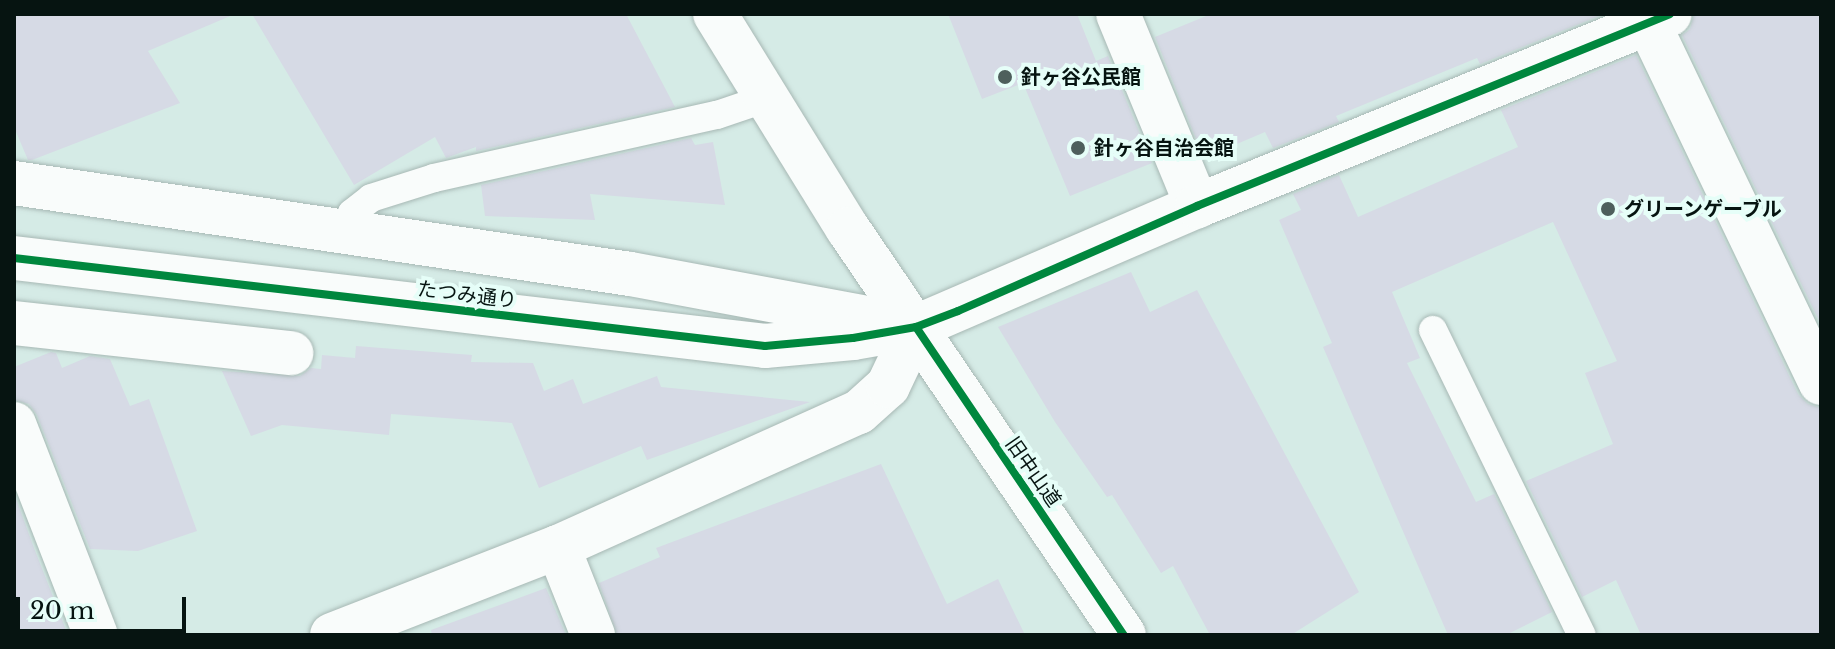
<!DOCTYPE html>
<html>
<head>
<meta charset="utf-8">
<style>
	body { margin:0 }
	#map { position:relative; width:1835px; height:649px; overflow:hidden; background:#d5ebe6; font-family:"Libre Baskerville","Noto Sans JP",serif }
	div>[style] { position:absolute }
	.building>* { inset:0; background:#d6dae5 }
	.roads { filter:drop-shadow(0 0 2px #a7b8b4) drop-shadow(0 0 2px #a7b8b4) }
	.lane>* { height:28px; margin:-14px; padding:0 14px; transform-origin:14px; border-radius:14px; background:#f9fcfb }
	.street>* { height:44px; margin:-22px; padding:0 22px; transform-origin:22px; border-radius:22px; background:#f9fcfb }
	.secondary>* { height:44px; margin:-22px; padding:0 22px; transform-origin:22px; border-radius:22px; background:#f9fcfb }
	.cycleway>* { height:8px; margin:-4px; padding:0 4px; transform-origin:4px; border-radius:4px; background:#00873e }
	.dots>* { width:22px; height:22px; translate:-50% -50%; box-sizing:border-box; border:4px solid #e6fef8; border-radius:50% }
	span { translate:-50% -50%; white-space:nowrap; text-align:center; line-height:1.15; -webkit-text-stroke:8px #e6fef8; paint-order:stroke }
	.poi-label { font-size:20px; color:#061411; font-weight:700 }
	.left { translate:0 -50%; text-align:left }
	.street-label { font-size:20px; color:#061411 }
	.frame { position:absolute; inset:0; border:16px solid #061411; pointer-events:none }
	.scale { position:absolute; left:16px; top:597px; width:170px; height:36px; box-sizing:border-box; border:4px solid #061411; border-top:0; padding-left:10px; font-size:24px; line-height:28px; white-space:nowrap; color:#061411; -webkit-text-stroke:6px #e6fef8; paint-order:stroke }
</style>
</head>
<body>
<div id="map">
	<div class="building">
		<i style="clip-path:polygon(14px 14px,235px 14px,148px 51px,180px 103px,32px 160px,28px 160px,14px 127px)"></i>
		<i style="clip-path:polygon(252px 14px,626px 14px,675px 107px,476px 151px,476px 147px,446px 158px,435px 137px,354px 185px)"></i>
		<i style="clip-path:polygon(948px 14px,1077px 14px,1096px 61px,1108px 56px,1152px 163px,1070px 196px,1023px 83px,982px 99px)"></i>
		<i style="clip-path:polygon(1211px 14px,1604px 14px,1480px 64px,1477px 58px,1336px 116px,1339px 122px,1273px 148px,1265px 132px,1218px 152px,1212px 138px,1198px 144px,1155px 37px)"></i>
		<i style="clip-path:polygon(1694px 14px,1821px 14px,1821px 325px,1682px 35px,1690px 29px)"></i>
		<i style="clip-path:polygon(1636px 55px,1798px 394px,1808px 404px,1821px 408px,1821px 635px,1641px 635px,1616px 580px,1582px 597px,1526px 481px,1613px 444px,1585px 373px,1617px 361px,1553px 222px,1392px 292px,1420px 358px,1407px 363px,1476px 502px,1494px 494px,1552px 612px,1506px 635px,1448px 635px,1323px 347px,1332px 343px,1279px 220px,1301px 210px,1293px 194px,1339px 175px,1358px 217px,1518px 147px,1501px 110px)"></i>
		<i style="clip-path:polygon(691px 138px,695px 145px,713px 142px,725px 205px,590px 194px,595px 220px,485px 216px,481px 185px)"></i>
		<i style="clip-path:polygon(1131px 272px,1150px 312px,1197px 290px,1359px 592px,1291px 635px,1210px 635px,1173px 566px,1161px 573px,1112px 495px,1107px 497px,1055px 422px,998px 327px)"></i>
		<i style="clip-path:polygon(356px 346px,472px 355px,471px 362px,533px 363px,544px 391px,573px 379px,583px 404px,657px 376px,661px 387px,810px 402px,647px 460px,641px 446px,539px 488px,512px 423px,391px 414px,389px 435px,282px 425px,251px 436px,222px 371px,300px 376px,311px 368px,321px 369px,322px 355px,355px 358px)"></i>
		<i style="clip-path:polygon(51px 352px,56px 353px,62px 368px,90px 356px,110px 359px,130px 406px,149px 399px,197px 531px,138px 551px,90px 549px,37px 415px,29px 404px,14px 400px,14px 367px)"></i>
		<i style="clip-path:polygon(881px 464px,947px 604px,998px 579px,1025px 635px,617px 635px,599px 583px,660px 557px,656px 548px)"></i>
		<i style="clip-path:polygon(14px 493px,34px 548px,68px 635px,14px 635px)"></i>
		<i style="clip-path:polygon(546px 588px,566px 635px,432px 635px,431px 630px)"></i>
	</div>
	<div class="roads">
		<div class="lane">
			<i style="left:348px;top:235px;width:22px;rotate:-80deg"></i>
			<i style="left:352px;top:213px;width:24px;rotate:-38deg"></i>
			<i style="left:371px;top:198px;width:66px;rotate:-17.6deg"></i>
			<i style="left:434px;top:178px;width:290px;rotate:-12.6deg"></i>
			<i style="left:717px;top:115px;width:53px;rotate:-18.8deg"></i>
			<i style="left:1433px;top:330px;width:339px;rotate:64deg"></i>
		</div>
		<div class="street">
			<i style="left:1118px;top:14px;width:208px;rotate:67.6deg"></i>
			<i style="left:1644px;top:14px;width:409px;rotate:64.4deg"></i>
			<i style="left:14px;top:183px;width:623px;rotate:8.4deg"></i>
			<i style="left:630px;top:274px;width:291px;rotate:10.5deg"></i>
			<i style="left:916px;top:327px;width:306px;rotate:-23.3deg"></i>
			<i style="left:1197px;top:206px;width:510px;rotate:-22.09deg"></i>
			<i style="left:14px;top:323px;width:279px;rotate:6.2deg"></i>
			<i style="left:14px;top:424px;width:226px;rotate:68.8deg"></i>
			<i style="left:558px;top:547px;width:95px;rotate:68.3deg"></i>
			<i style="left:332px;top:635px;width:243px;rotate:-21.3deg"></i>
			<i style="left:558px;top:547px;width:330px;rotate:-24.2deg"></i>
			<i style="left:859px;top:412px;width:39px;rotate:-42deg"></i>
			<i style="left:888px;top:386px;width:65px;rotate:-64.6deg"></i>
		</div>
		<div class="secondary">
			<i style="left:715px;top:14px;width:253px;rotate:58.3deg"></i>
			<i style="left:848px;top:229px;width:491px;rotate:55.8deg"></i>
			<i style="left:14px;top:258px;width:756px;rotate:6.68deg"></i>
			<i style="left:765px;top:346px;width:88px;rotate:-5.2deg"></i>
			<i style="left:853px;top:338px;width:64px;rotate:-9.9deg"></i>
		</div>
	</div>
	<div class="cycleway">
		<i style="left:14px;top:258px;width:756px;rotate:6.68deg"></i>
		<i style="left:765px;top:346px;width:88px;rotate:-5.2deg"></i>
		<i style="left:853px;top:338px;width:64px;rotate:-9.9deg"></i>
		<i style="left:916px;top:327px;width:45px;rotate:-20.9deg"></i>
		<i style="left:958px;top:311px;width:261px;rotate:-23.7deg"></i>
		<i style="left:1197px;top:206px;width:510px;rotate:-22.09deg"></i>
		<i style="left:916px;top:327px;width:372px;rotate:56deg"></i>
	</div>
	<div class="dots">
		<i style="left:1005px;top:77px;background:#4e5f5c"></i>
		<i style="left:1078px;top:148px;background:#4e5f5c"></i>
		<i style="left:1608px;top:209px;background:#4e5f5c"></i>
	</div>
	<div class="poi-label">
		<span class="left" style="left:1021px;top:77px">針ヶ谷公民館</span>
		<span class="left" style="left:1094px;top:148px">針ヶ谷自治会館</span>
		<span class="left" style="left:1624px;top:209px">グリーンゲーブル</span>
	</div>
	<div class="street-label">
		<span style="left:467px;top:295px;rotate:7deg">たつみ通り</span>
		<span style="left:1033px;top:472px;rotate:55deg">旧中山道</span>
	</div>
	<div class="frame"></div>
	<div class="scale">20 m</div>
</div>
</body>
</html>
